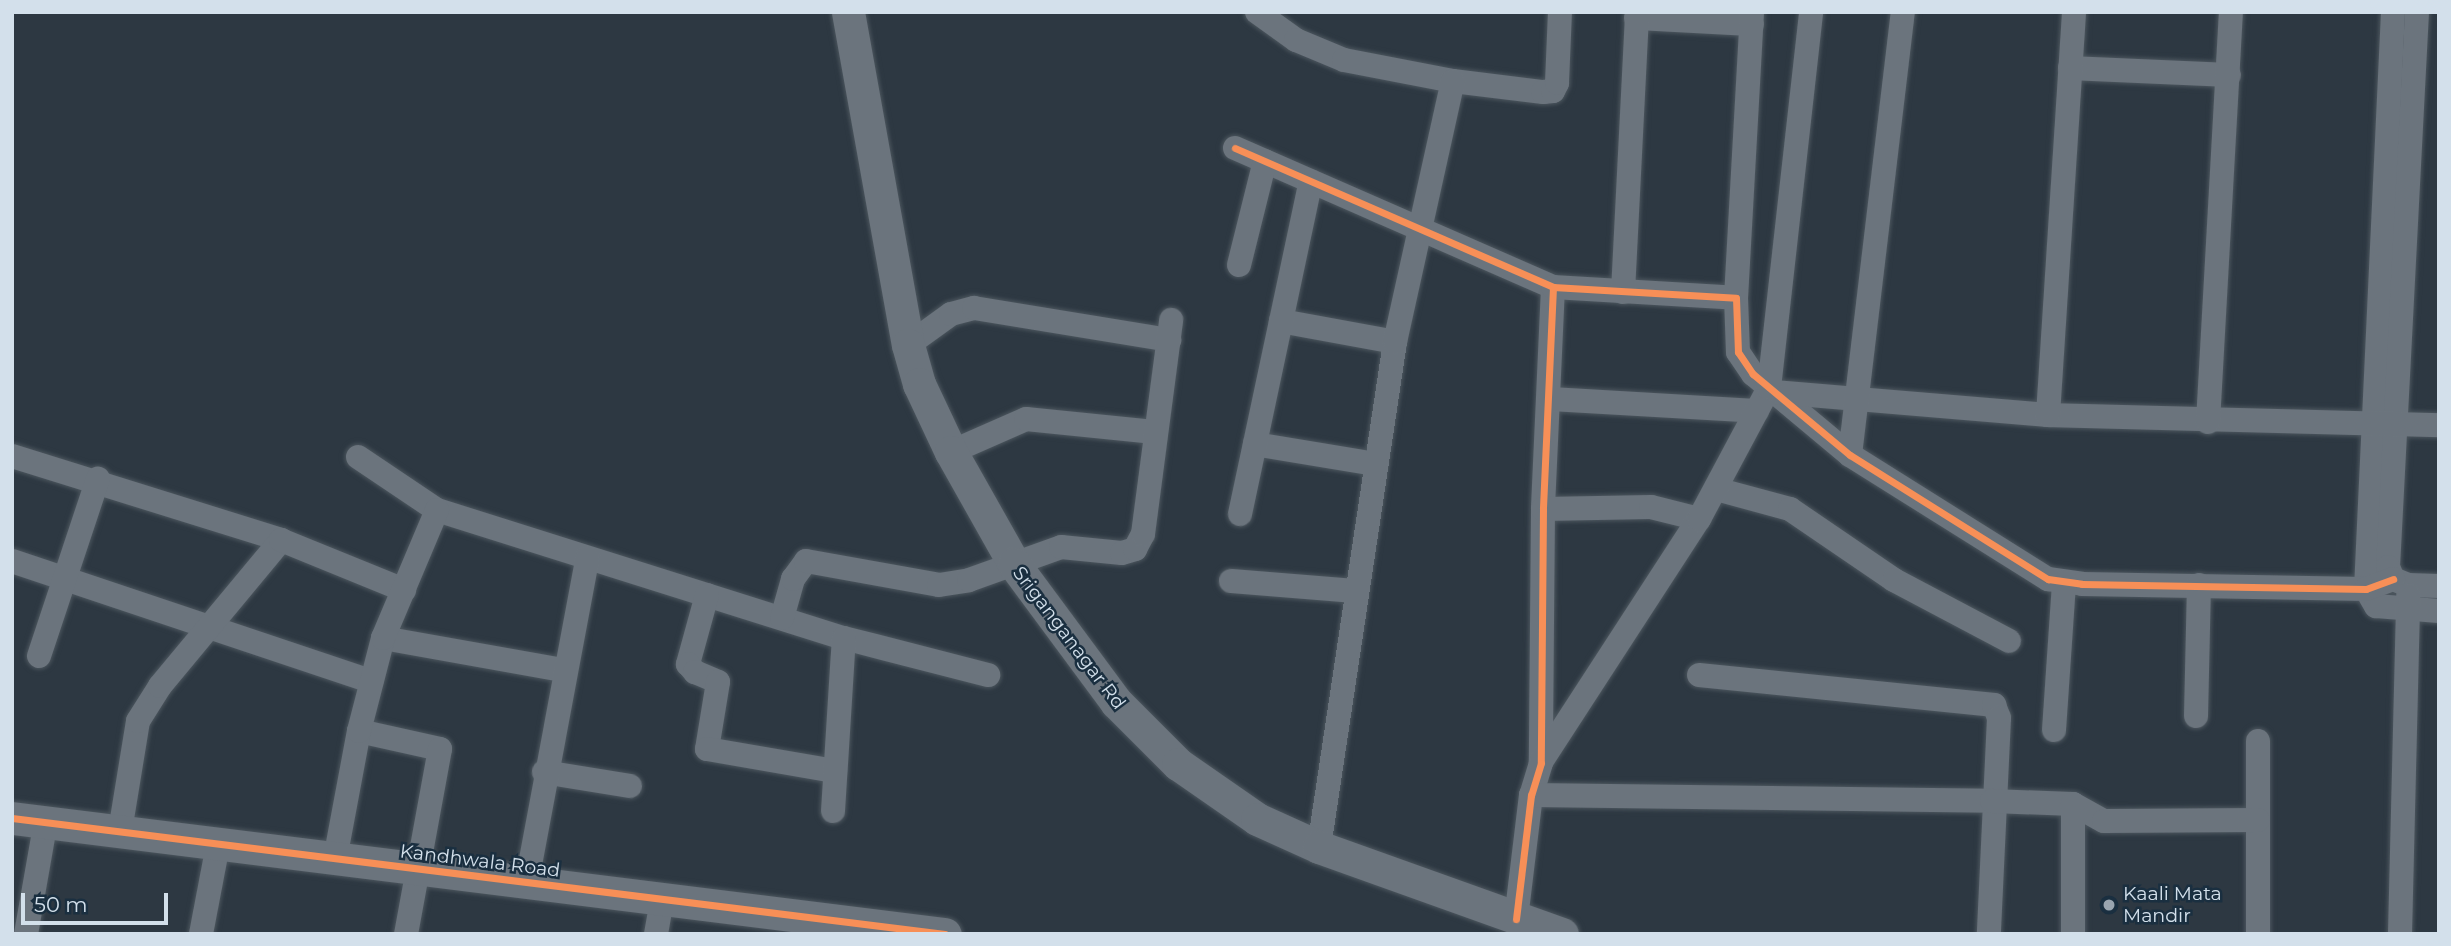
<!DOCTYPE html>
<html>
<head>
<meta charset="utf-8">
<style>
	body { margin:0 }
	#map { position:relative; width:2451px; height:946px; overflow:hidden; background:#2d3842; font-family:Montserrat,sans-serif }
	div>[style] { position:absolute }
	.roads { filter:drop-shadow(0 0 2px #4c565e) drop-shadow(0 0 2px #4c565e) }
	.street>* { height:24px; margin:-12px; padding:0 12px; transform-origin:12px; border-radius:12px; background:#6b747d }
	.secondary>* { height:33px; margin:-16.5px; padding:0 16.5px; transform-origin:16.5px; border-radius:16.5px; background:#6b747d }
	.cycleway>* { height:7px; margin:-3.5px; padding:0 3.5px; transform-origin:3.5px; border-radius:3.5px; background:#f78f57 }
	.dots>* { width:19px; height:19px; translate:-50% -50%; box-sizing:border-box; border:4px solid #1a2f40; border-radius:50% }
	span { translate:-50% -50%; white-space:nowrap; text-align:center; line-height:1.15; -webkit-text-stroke:5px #1a2f40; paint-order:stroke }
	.street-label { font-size:19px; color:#d3e0eb }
	.poi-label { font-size:19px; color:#d3e0eb }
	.left { translate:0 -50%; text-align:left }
	.frame { position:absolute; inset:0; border:14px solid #d3e0eb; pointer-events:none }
	.scale { position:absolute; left:21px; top:893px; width:147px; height:32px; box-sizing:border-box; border:4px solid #d3e0eb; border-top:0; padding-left:9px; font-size:21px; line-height:24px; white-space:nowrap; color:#d3e0eb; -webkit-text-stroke:5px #1a2f40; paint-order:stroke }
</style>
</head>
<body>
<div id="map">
	<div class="roads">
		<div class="street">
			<i style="left:1257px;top:12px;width:48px;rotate:35.7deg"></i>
			<i style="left:1296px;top:40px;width:52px;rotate:22.6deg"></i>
			<i style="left:1344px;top:60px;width:111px;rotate:10.9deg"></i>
			<i style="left:1453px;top:81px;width:91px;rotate:7deg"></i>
			<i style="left:1543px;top:92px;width:10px;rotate:-6deg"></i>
			<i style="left:1553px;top:91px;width:9px;rotate:-63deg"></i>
			<i style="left:1557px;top:83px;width:71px;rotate:-87.6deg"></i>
			<i style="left:2393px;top:12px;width:578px;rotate:92.68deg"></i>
			<i style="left:2366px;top:589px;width:20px;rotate:60deg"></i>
			<i style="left:2376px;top:606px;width:63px;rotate:4.5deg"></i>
			<i style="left:2417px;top:12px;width:556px;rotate:92.99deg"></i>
			<i style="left:2388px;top:567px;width:13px;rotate:67deg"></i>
			<i style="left:2393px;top:579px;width:16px;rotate:22deg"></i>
			<i style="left:2408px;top:585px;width:31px;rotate:2deg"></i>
			<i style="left:1636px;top:18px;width:116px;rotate:3deg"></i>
			<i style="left:2070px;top:68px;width:159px;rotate:2.5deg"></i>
			<i style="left:1235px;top:148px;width:347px;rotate:23.6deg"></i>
			<i style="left:1553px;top:287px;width:222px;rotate:92.6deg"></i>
			<i style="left:1543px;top:509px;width:254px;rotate:90.5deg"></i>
			<i style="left:1541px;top:763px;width:34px;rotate:107deg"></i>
			<i style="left:1531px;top:795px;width:125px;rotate:96.9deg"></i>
			<i style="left:1239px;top:265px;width:107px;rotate:-76deg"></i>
			<i style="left:1553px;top:287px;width:183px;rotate:3.4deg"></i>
			<i style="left:1736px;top:298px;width:54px;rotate:87.9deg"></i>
			<i style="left:1738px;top:352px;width:27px;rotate:56deg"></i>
			<i style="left:1753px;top:374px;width:126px;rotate:39.9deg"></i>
			<i style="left:1850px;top:455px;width:234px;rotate:32.1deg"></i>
			<i style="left:2048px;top:579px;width:34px;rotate:8deg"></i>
			<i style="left:2082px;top:584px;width:284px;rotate:1deg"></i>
			<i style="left:2366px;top:589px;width:29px;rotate:-20deg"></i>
			<i style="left:1623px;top:292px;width:280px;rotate:-87.1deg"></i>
			<i style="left:1736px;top:298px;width:286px;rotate:-86.8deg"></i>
			<i style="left:1281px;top:321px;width:116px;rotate:10.4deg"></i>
			<i style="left:908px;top:345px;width:53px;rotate:-35.8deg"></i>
			<i style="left:951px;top:314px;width:24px;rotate:-15deg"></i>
			<i style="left:974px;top:308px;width:198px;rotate:9.3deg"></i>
			<i style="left:1774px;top:392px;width:275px;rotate:4.8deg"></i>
			<i style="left:2048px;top:415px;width:391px;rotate:1.5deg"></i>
			<i style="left:1550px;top:399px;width:207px;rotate:3.3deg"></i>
			<i style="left:2048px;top:415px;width:404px;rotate:-86.3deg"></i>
			<i style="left:2208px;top:422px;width:411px;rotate:-86.8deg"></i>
			<i style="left:1255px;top:444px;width:123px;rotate:9.4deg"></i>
			<i style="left:951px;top:452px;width:82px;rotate:-23.7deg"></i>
			<i style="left:1026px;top:419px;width:129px;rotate:5.8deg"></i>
			<i style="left:1850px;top:455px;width:446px;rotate:-83.2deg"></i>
			<i style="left:12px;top:456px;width:282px;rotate:17.3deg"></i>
			<i style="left:358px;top:457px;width:95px;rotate:33.9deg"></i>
			<i style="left:437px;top:510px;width:427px;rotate:17.5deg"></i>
			<i style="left:844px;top:638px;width:149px;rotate:14.4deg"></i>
			<i style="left:1716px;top:489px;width:77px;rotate:15.1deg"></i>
			<i style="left:1790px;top:509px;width:126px;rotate:34.3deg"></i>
			<i style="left:1894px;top:580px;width:130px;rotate:27.9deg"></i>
			<i style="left:1543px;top:509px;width:108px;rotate:-1.1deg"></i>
			<i style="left:1651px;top:507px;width:49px;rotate:14deg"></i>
			<i style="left:1240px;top:514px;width:340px;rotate:-78deg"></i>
			<i style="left:12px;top:561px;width:379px;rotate:18.5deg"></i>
			<i style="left:1231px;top:581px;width:125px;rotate:4.6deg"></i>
			<i style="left:707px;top:595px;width:72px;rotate:105.4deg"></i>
			<i style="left:688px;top:664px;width:11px;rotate:49deg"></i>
			<i style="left:695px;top:672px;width:25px;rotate:23deg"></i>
			<i style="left:718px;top:682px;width:68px;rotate:99.3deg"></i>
			<i style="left:707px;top:749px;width:130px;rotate:9.8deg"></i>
			<i style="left:782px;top:618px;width:41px;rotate:-74.2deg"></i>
			<i style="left:793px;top:579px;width:22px;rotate:-54deg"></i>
			<i style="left:806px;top:561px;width:135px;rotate:10.2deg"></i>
			<i style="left:939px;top:585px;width:30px;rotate:-9deg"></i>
			<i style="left:969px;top:580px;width:98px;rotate:-19.7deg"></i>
			<i style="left:1061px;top:547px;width:61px;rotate:5.6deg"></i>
			<i style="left:1122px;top:553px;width:14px;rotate:-17deg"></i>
			<i style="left:1135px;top:549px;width:17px;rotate:-62deg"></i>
			<i style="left:1143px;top:534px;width:216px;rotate:-82.5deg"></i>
			<i style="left:383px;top:638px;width:183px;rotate:10.1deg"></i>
			<i style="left:39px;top:656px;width:187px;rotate:-71.6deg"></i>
			<i style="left:1699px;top:675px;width:297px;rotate:5.8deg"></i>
			<i style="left:1994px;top:705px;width:14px;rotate:69deg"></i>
			<i style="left:1999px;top:718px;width:216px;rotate:92.7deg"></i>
			<i style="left:2196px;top:716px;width:131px;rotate:-88.7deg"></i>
			<i style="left:2054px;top:730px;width:148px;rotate:-86.1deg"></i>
			<i style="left:359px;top:731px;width:83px;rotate:12.5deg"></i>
			<i style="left:440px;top:749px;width:188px;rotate:100.4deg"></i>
			<i style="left:2258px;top:741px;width:193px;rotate:90deg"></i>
			<i style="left:1541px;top:762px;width:290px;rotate:-57deg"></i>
			<i style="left:1699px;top:519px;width:149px;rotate:-61.9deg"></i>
			<i style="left:1769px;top:388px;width:378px;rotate:-83.6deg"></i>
			<i style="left:544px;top:772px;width:87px;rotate:9.2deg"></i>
			<i style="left:1531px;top:795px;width:461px;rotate:0.7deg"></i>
			<i style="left:1992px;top:801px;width:81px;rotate:2.1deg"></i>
			<i style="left:2073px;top:804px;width:35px;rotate:29deg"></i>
			<i style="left:2104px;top:821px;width:154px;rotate:-0.4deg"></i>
			<i style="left:833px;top:811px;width:173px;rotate:-86.4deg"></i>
			<i style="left:120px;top:831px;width:111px;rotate:-80.7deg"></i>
			<i style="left:138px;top:721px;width:41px;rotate:-57.8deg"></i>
			<i style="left:160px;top:686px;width:190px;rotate:-50.3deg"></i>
			<i style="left:281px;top:540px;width:133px;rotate:22.1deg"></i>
			<i style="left:1319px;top:847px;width:511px;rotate:-81.44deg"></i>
			<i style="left:1395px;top:342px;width:267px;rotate:-77.5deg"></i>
			<i style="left:335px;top:859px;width:130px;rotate:-79.4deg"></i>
			<i style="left:359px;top:731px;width:96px;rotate:-75.5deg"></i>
			<i style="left:383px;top:638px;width:139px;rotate:-67.1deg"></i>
			<i style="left:527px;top:881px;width:328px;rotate:-79.4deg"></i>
			<i style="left:26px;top:934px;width:115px;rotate:-80deg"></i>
			<i style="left:201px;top:934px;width:91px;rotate:-79.2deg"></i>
			<i style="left:656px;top:934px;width:35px;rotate:-80deg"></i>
			<i style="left:2073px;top:934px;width:130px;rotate:-90deg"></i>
			<i style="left:2400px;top:934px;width:339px;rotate:-88.6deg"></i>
		</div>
		<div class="secondary">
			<i style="left:848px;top:12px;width:338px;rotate:79.8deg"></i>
			<i style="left:908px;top:345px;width:41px;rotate:74.2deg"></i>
			<i style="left:919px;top:384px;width:75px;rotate:64.8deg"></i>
			<i style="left:951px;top:452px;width:129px;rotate:60.6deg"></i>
			<i style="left:1014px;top:564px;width:172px;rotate:53.5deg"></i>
			<i style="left:1116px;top:702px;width:88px;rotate:45deg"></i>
			<i style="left:1178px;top:764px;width:96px;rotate:34.8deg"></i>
			<i style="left:1257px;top:819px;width:68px;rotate:24.3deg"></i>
			<i style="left:1319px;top:847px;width:258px;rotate:19.7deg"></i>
			<i style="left:12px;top:818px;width:940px;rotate:7.09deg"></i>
		</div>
	</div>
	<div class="cycleway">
		<i style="left:1235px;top:148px;width:347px;rotate:23.6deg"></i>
		<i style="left:1553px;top:287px;width:222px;rotate:92.6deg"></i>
		<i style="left:1543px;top:509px;width:254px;rotate:90.5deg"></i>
		<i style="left:1541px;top:763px;width:34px;rotate:107deg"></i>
		<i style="left:1531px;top:795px;width:125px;rotate:96.9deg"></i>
		<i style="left:1553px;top:287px;width:183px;rotate:3.4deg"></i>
		<i style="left:1736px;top:298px;width:54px;rotate:87.9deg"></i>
		<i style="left:1738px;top:352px;width:27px;rotate:56deg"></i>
		<i style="left:1753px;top:374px;width:126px;rotate:39.9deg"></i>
		<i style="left:1850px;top:455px;width:234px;rotate:32.1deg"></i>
		<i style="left:2048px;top:579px;width:34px;rotate:8deg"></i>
		<i style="left:2082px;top:584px;width:284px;rotate:1deg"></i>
		<i style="left:2366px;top:589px;width:29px;rotate:-20deg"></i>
		<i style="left:12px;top:818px;width:940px;rotate:7.09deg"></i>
	</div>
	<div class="dots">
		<i style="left:2109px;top:905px;background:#99a5b0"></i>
	</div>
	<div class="street-label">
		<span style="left:1069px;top:638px;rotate:53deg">Sriganganagar Rd</span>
		<span style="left:480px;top:861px;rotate:7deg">Kandhwala Road</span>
	</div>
	<div class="poi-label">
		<span class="left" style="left:2123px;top:905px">Kaali Mata<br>Mandir</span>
	</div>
	<div class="frame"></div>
	<div class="scale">50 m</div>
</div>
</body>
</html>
